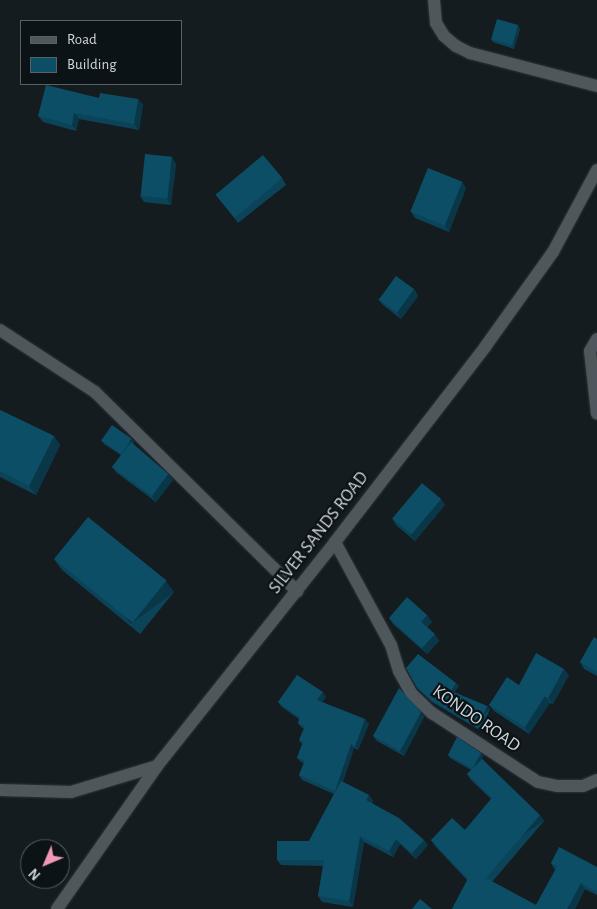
<!DOCTYPE html>
<html>
<head>
<meta charset="utf-8">
<style>
	body { margin:0 }
	#map { position:relative; width:597px; height:909px; overflow:hidden; background:#141c20; font-family:"Alegreya Sans",sans-serif }
	div>[style] { position:absolute }
	.roads { filter:drop-shadow(0 0 1px #2f3538) drop-shadow(0 0 1px #2f3538) }
	.minor>* { height:12px; margin:-6px; padding:0 6px; transform-origin:6px; border-radius:6px; background:#4d575c }
	.wall>* { inset:0; background:#0b4359 }
	.shaded-wall>* { inset:0; background:#093748; transform-origin:0 0 }
	.building>* { inset:0; background:#0d4e67; transform-origin:0 0 }
	span { translate:-50% -50%; white-space:nowrap; text-align:center; line-height:1.15; -webkit-text-stroke:4.5px #0b1317; paint-order:stroke }
	.street-label { font-size:18px; color:#d0d6d9 }
	.legend { position:absolute; left:20px; top:20px; width:162px; height:65px; box-sizing:border-box; background:#0b1317; border:1px solid #5a6165; margin:0; padding:6px 9px; list-style:none; font-size:15px; color:#d0d6d9 }
	.legend li { display:flex; align-items:center; gap:10px; height:25px }
	.legend b { width:25px; border:1px solid #5a6165 }
	.north { position:absolute; left:20px; top:839px; width:50px; height:50px; box-sizing:border-box; background:#0b1317; border:1px solid #5a6165; border-radius:50%; rotate:225deg; font-size:14px; font-weight:700; line-height:20px; text-align:center; color:#d0d6d9 }
	.north::after { content:''; display:block; margin:auto; width:18px; height:22px; background:#f09ab5; clip-path:polygon(50% 0,100% 100%,50% 72%,0 100%) }
</style>
</head>
<body>
<div id="map">
	<div class="roads">
		<div class="minor">
			<i style="left:434px;top:0;width:23px;rotate:85deg"></i>
			<i style="left:436px;top:23px;width:15px;rotate:58deg"></i>
			<i style="left:444px;top:36px;width:16px;rotate:40deg"></i>
			<i style="left:456px;top:46px;width:16px;rotate:27deg"></i>
			<i style="left:470px;top:53px;width:131px;rotate:14.6deg"></i>
			<i style="left:0;top:330px;width:113px;rotate:33.1deg"></i>
			<i style="left:95px;top:392px;width:284px;rotate:44.6deg"></i>
			<i style="left:597px;top:339px;width:14px;rotate:120deg"></i>
			<i style="left:590px;top:351px;width:63px;rotate:83.7deg"></i>
			<i style="left:335px;top:542px;width:117px;rotate:61.5deg"></i>
			<i style="left:391px;top:645px;width:27px;rotate:73deg"></i>
			<i style="left:399px;top:671px;width:26px;rotate:61deg"></i>
			<i style="left:412px;top:694px;width:28px;rotate:44deg"></i>
			<i style="left:432px;top:713px;width:126px;rotate:33.1deg"></i>
			<i style="left:538px;top:782px;width:19px;rotate:12deg"></i>
			<i style="left:557px;top:786px;width:26px"></i>
			<i style="left:583px;top:786px;width:15px;rotate:-23deg"></i>
			<i style="left:0;top:790px;width:71px;rotate:1.6deg"></i>
			<i style="left:71px;top:792px;width:90px;rotate:-16.8deg"></i>
			<i style="left:57px;top:909px;width:174px;rotate:-55deg"></i>
			<i style="left:157px;top:766px;width:286px;rotate:-51.5deg"></i>
			<i style="left:335px;top:542px;width:246px;rotate:-52.4deg"></i>
			<i style="left:485px;top:347px;width:117px;rotate:-54.4deg"></i>
			<i style="left:553px;top:252px;width:93px;rotate:-61.8deg"></i>
		</div>
	</div>
	<div class="wall">
		<i style="clip-path:polygon(520px 29px,514px 49px,493px 42px,491px 39px)"></i>
		<i style="clip-path:polygon(99px 98px,138px 99px,143px 105px,139px 130px,79px 119px,76px 131px,43px 122px,38px 116px)"></i>
		<i style="clip-path:polygon(176px 164px,171px 205px,144px 202px,140px 196px)"></i>
		<i style="clip-path:polygon(282px 178px,286px 185px,238px 223px,216px 195px)"></i>
		<i style="clip-path:polygon(462px 182px,466px 188px,449px 232px,415px 218px,411px 212px)"></i>
		<i style="clip-path:polygon(414px 289px,418px 296px,401px 319px,383px 305px,378px 299px)"></i>
		<i style="clip-path:polygon(0 410px,54px 436px,60px 445px,36px 495px,0 477px)"></i>
		<i style="clip-path:polygon(102px 441px,134px 442px,133px 444px,168px 474px,173px 480px,156px 502px,117px 473px,112px 467px,121px 455px,104px 444px)"></i>
		<i style="clip-path:polygon(445px 505px,415px 541px,396px 525px,392px 518px)"></i>
		<i style="clip-path:polygon(54px 559px,174px 592px,140px 634px,62px 570px)"></i>
		<i style="clip-path:polygon(427px 615px,432px 622px,427px 627px,439px 641px,427px 654px,393px 624px,389px 618px)"></i>
		<i style="clip-path:polygon(597px 639px,597px 676px,584px 669px,580px 662px)"></i>
		<i style="clip-path:polygon(569px 675px,553px 704px,550px 703px,529px 734px,494px 711px,489px 705px,519px 685px)"></i>
		<i style="clip-path:polygon(456px 683px,459px 686px,454px 692px,487px 706px,490px 709px,481px 731px,432px 702px,418px 689px,416px 686px)"></i>
		<i style="clip-path:polygon(326px 697px,322px 702px,369px 724px,358px 750px,354px 748px,343px 782px,369px 795px,373px 801px,372px 803px,428px 845px,416px 859px,400px 844px,393px 857px,364px 842px,353px 907px,322px 902px,318px 896px,323px 866px,281px 865px,277px 860px,309px 841px,334px 794px,302px 780px,299px 775px,304px 763px,301px 762px,297px 758px,302px 744px,299px 740px,304px 729px,301px 727px,298px 723px,299px 719px,282px 707px,278px 702px)"></i>
		<i style="clip-path:polygon(421px 712px,424px 717px,404px 756px,377px 741px,373px 736px)"></i>
		<i style="clip-path:polygon(481px 753px,483px 756px,482px 759px,544px 821px,492px 882px,536px 905px,555px 870px,551px 863px,597px 867px,597px 895px,585px 889px,575px 909px,452px 909px,467px 880px,435px 846px,431px 840px,465px 830px,491px 799px,471px 780px,467px 774px,471px 770px,450px 758px,448px 755px)"></i>
	</div>
	<div class="shaded-wall">
		<i style="clip-path:polygon(518px 25px,520px 29px,514px 49px,512px 46px)"></i>
		<i style="clip-path:polygon(138px 99px,143px 105px,139px 130px,134px 124px)"></i>
		<i style="clip-path:polygon(74px 113px,79px 119px,76px 131px,72px 125px)"></i>
		<i style="clip-path:polygon(172px 157px,176px 164px,171px 205px,167px 199px)"></i>
		<i style="clip-path:polygon(462px 182px,466px 188px,449px 232px,444px 225px)"></i>
		<i style="clip-path:polygon(414px 289px,418px 296px,401px 319px,397px 313px)"></i>
		<i style="clip-path:polygon(54px 436px,60px 445px,36px 495px,29px 486px)"></i>
		<i style="clip-path:polygon(132px 439px,134px 442px,125px 457px,123px 453px)"></i>
		<i style="clip-path:polygon(168px 474px,173px 480px,156px 502px,152px 496px)"></i>
		<i style="clip-path:polygon(441px 499px,445px 505px,415px 541px,410px 534px)"></i>
		<i style="left:166px;top:581px;width:14px;height:54px;rotate:54deg"></i>
		<i style="clip-path:polygon(427px 615px,432px 622px,426px 628px,421px 622px)"></i>
		<i style="clip-path:polygon(435px 634px,439px 641px,427px 654px,422px 648px)"></i>
		<i style="clip-path:polygon(564px 669px,569px 675px,553px 704px,548px 698px)"></i>
		<i style="clip-path:polygon(456px 683px,459px 686px,453px 694px,451px 691px)"></i>
		<i style="clip-path:polygon(323px 692px,326px 697px,320px 705px,317px 700px)"></i>
		<i style="clip-path:polygon(545px 696px,550px 703px,529px 734px,525px 727px)"></i>
		<i style="left:487px;top:706px;width:4px;height:24px;rotate:45deg"></i>
		<i style="clip-path:polygon(421px 712px,424px 717px,404px 756px,400px 751px)"></i>
		<i style="clip-path:polygon(365px 719px,369px 724px,358px 750px,355px 746px)"></i>
		<i style="clip-path:polygon(351px 744px,354px 748px,338px 796px,335px 791px)"></i>
		<i style="clip-path:polygon(481px 753px,483px 756px,475px 772px,473px 769px)"></i>
		<i style="clip-path:polygon(369px 795px,373px 801px,370px 805px,366px 800px)"></i>
		<i style="left:540px;top:815px;width:7px;height:83px;rotate:56deg"></i>
		<i style="clip-path:polygon(360px 836px,364px 842px,353px 907px,349px 901px)"></i>
		<i style="clip-path:polygon(396px 839px,400px 844px,393px 857px,389px 851px)"></i>
		<i style="clip-path:polygon(424px 840px,428px 845px,416px 859px,412px 853px)"></i>
		<i style="clip-path:polygon(581px 883px,585px 889px,575px 909px,567px 909px)"></i>
	</div>
	<div class="building">
		<i style="left:497px;top:19px;width:22px;height:21px;rotate:16deg"></i>
		<i style="clip-path:polygon(46px 85px,99px 98px,100px 93px,138px 99px,134px 124px,74px 113px,72px 125px,38px 116px)"></i>
		<i style="left:145px;top:154px;width:27px;height:42px;rotate:6deg"></i>
		<i style="left:263px;top:155px;width:30px;height:62px;rotate:50deg"></i>
		<i style="left:428px;top:168px;width:37px;height:47px;rotate:22deg"></i>
		<i style="left:396px;top:276px;width:22px;height:29px;rotate:36deg"></i>
		<i style="clip-path:polygon(0 410px,54px 436px,29px 486px,0 471px)"></i>
		<i style="left:112px;top:425px;width:24px;height:19px;rotate:35deg"></i>
		<i style="clip-path:polygon(131px 442px,168px 474px,152px 496px,112px 467px)"></i>
		<i style="left:422px;top:483px;width:25px;height:46px;rotate:40deg"></i>
		<i style="left:88px;top:517px;width:101px;height:54px;rotate:39deg"></i>
		<i style="clip-path:polygon(407px 597px,427px 615px,421px 622px,435px 634px,422px 648px,389px 618px)"></i>
		<i style="clip-path:polygon(594px 637px,597px 639px,597px 672px,580px 662px)"></i>
		<i style="clip-path:polygon(536px 653px,564px 669px,548px 698px,545px 696px,525px 727px,489px 705px,507px 677px,519px 685px)"></i>
		<i style="clip-path:polygon(418px 654px,456px 683px,451px 691px,487px 706px,478px 728px,430px 699px,416px 686px,406px 668px)"></i>
		<i style="clip-path:polygon(297px 675px,323px 692px,317px 700px,365px 719px,355px 746px,351px 744px,335px 791px,299px 775px,305px 760px,297px 758px,303px 742px,299px 740px,305px 726px,298px 723px,300px 718px,278px 702px)"></i>
		<i style="clip-path:polygon(399px 688px,421px 712px,400px 751px,373px 736px)"></i>
		<i style="clip-path:polygon(457px 737px,481px 753px,472px 768px,448px 755px)"></i>
		<i style="clip-path:polygon(482px 759px,540px 815px,486px 878px,536px 905px,557px 867px,551px 863px,559px 847px,597px 867px,597px 892px,581px 883px,567px 909px,452px 909px,468px 879px,431px 840px,452px 818px,465px 830px,492px 798px,467px 774px)"></i>
		<i style="clip-path:polygon(341px 781px,369px 795px,366px 800px,399px 818px,424px 840px,412px 853px,396px 839px,389px 851px,360px 836px,349px 901px,318px 896px,324px 860px,277px 860px,277px 841px,309px 841px)"></i>
		<i style="clip-path:polygon(420px 899px,432px 909px,412px 909px)"></i>
	</div>
	<div class="street-label">
		<span style="left:319px;top:533px;rotate:-52deg">SILVER SANDS ROAD</span>
		<span style="left:476px;top:719px;rotate:35deg">KONDO ROAD</span>
	</div>
	<ul class="legend">
	<li><b style="height:6px;background:#4d575c"></b>Road</li>
	<li><b style="height:14px;background:#0d4e67"></b>Building</li>
	</ul>
	<div class="north">N</div>
</div>
</body>
</html>
